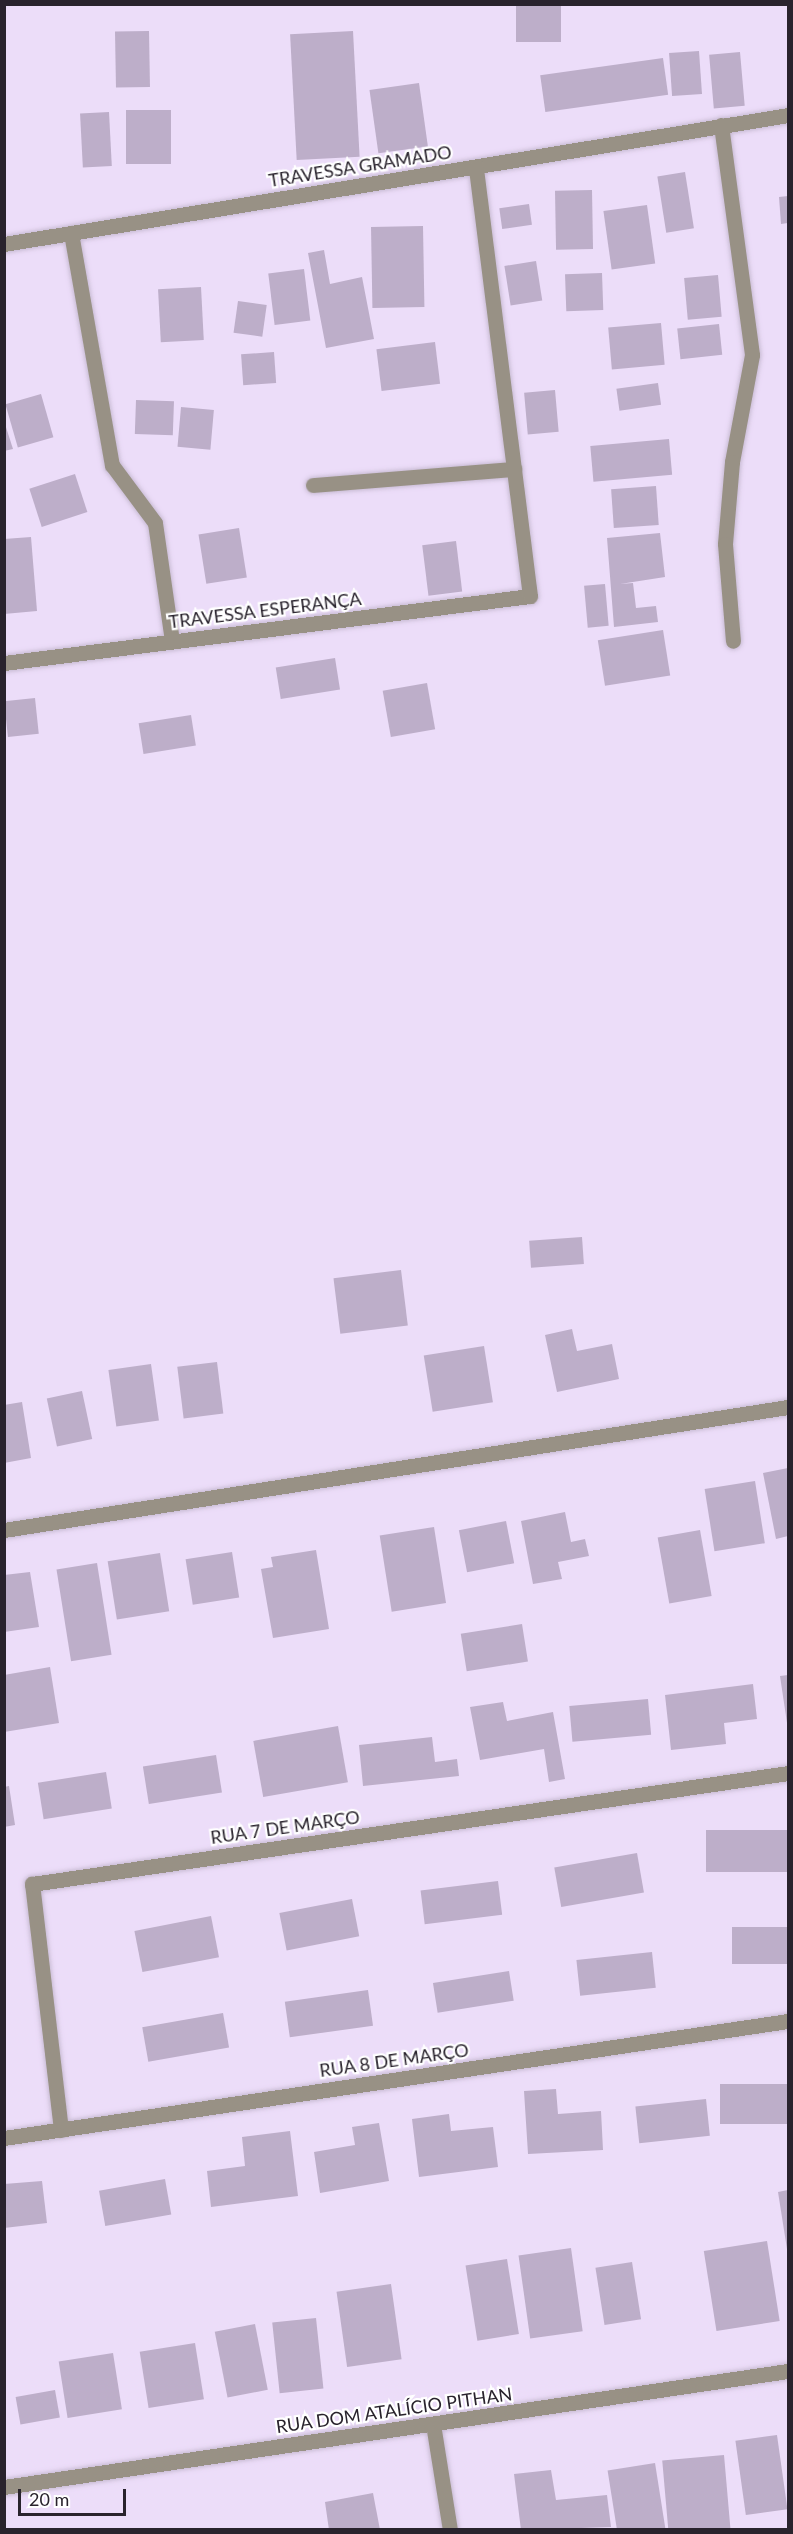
<!DOCTYPE html>
<html>
<head>
<meta charset="utf-8">
<style>
	body { margin:0 }
	#map { position:relative; width:793px; height:2534px; overflow:hidden; background:#ecddf9; font-family:Lato,sans-serif }
	div>[style] { position:absolute }
	.building>* { inset:0; background:#bdaec9; transform-origin:0 0 }
	.roads { filter:drop-shadow(0 0 2px #c9bcd4) drop-shadow(0 0 2px #c9bcd4) }
	.minor>* { height:15px; margin:-7.5px; padding:0 7.5px; transform-origin:7.5px; border-radius:7.5px; background:#989185 }
	span { translate:-50% -50%; white-space:nowrap; text-align:center; line-height:1.15; -webkit-text-stroke:4.5px #fff; paint-order:stroke }
	.street-label { font-size:18px; color:#29232d }
	.frame { position:absolute; inset:0; border:6px solid #29232d; pointer-events:none }
	.scale { position:absolute; left:18px; top:2489px; width:108px; height:27px; box-sizing:border-box; border:3px solid #29232d; border-top:0; padding-left:8px; font-size:18px; line-height:21px; white-space:nowrap; color:#29232d; -webkit-text-stroke:4px #fff; paint-order:stroke }
</style>
</head>
<body>
<div id="map">
	<div class="building">
		<i style="left:516px;top:4px;width:45px;height:38px"></i>
		<i style="left:149px;top:31px;width:56px;height:34px;rotate:89deg"></i>
		<i style="left:353px;top:31px;width:126px;height:63px;rotate:87deg"></i>
		<i style="left:699px;top:51px;width:43px;height:30px;rotate:86deg"></i>
		<i style="left:740px;top:52px;width:54px;height:31px;rotate:85deg"></i>
		<i style="left:663px;top:58px;width:37px;height:124px;rotate:82deg"></i>
		<i style="left:419px;top:83px;width:64px;height:50px;rotate:82deg"></i>
		<i style="left:126px;top:110px;width:45px;height:54px"></i>
		<i style="left:109px;top:112px;width:54px;height:29px;rotate:87deg"></i>
		<i style="left:685px;top:172px;width:57px;height:28px;rotate:81deg"></i>
		<i style="left:592px;top:190px;width:59px;height:37px;rotate:89deg"></i>
		<i style="clip-path:polygon(788px 196px,788px 223px,781px 224px,779px 197px)"></i>
		<i style="left:529px;top:204px;width:21px;height:30px;rotate:82deg"></i>
		<i style="left:647px;top:205px;width:59px;height:44px;rotate:82deg"></i>
		<i style="left:423px;top:226px;width:81px;height:52px;rotate:89deg"></i>
		<i style="clip-path:polygon(324px 250px,330px 284px,362px 277px,374px 339px,326px 348px,308px 253px)"></i>
		<i style="left:536px;top:261px;width:40px;height:32px;rotate:81deg"></i>
		<i style="left:304px;top:269px;width:52px;height:36px;rotate:83deg"></i>
		<i style="left:602px;top:273px;width:37px;height:37px;rotate:88deg"></i>
		<i style="left:718px;top:275px;width:42px;height:34px;rotate:85deg"></i>
		<i style="left:201px;top:287px;width:53px;height:43px;rotate:87deg"></i>
		<i style="left:238px;top:301px;width:29px;height:32px;rotate:8deg"></i>
		<i style="left:661px;top:323px;width:42px;height:53px;rotate:85deg"></i>
		<i style="left:719px;top:324px;width:31px;height:42px;rotate:84deg"></i>
		<i style="left:435px;top:342px;width:42px;height:59px;rotate:83deg"></i>
		<i style="left:274px;top:352px;width:31px;height:33px;rotate:86deg"></i>
		<i style="left:658px;top:383px;width:22px;height:42px;rotate:82deg"></i>
		<i style="left:555px;top:390px;width:42px;height:31px;rotate:85deg"></i>
		<i style="left:41px;top:394px;width:45px;height:37px;rotate:74deg"></i>
		<i style="left:136px;top:400px;width:38px;height:34px;rotate:2deg"></i>
		<i style="left:181px;top:407px;width:33px;height:40px;rotate:5deg"></i>
		<i style="clip-path:polygon(4px 421px,13px 449px,4px 451px)"></i>
		<i style="left:669px;top:439px;width:36px;height:79px;rotate:85deg"></i>
		<i style="left:75px;top:474px;width:40px;height:48px;rotate:72deg"></i>
		<i style="left:656px;top:486px;width:39px;height:45px;rotate:86deg"></i>
		<i style="left:239px;top:528px;width:50px;height:41px;rotate:81deg"></i>
		<i style="clip-path:polygon(660px 533px,665px 577px,620px 584px,633px 583px,636px 608px,656px 606px,658px 622px,614px 627px,607px 538px)"></i>
		<i style="clip-path:polygon(31px 537px,37px 611px,4px 614px,4px 539px)"></i>
		<i style="left:456px;top:541px;width:51px;height:34px;rotate:83deg"></i>
		<i style="left:605px;top:584px;width:42px;height:21px;rotate:85deg"></i>
		<i style="left:663px;top:630px;width:46px;height:66px;rotate:81deg"></i>
		<i style="left:335px;top:658px;width:32px;height:60px;rotate:81deg"></i>
		<i style="left:427px;top:683px;width:47px;height:45px;rotate:80deg"></i>
		<i style="left:35px;top:698px;width:36px;height:31px;rotate:84deg"></i>
		<i style="left:191px;top:715px;width:31px;height:53px;rotate:81deg"></i>
		<i style="left:582px;top:1237px;width:27px;height:53px;rotate:86deg"></i>
		<i style="left:401px;top:1270px;width:56px;height:68px;rotate:83deg"></i>
		<i style="clip-path:polygon(572px 1329px,577px 1351px,612px 1344px,619px 1379px,557px 1392px,545px 1335px)"></i>
		<i style="left:484px;top:1346px;width:57px;height:61px;rotate:81deg"></i>
		<i style="left:217px;top:1362px;width:52px;height:40px;rotate:83deg"></i>
		<i style="left:151px;top:1364px;width:57px;height:43px;rotate:82deg"></i>
		<i style="left:82px;top:1391px;width:49px;height:36px;rotate:78deg"></i>
		<i style="clip-path:polygon(22px 1402px,31px 1458px,4px 1463px,4px 1405px)"></i>
		<i style="clip-path:polygon(788px 1468px,788px 1536px,776px 1539px,763px 1473px)"></i>
		<i style="left:755px;top:1481px;width:63px;height:51px;rotate:81deg"></i>
		<i style="clip-path:polygon(565px 1512px,571px 1542px,585px 1539px,589px 1556px,558px 1562px,562px 1579px,533px 1584px,521px 1521px)"></i>
		<i style="left:506px;top:1521px;width:43px;height:48px;rotate:79deg"></i>
		<i style="left:434px;top:1527px;width:77px;height:55px;rotate:81deg"></i>
		<i style="left:700px;top:1530px;width:67px;height:43px;rotate:80deg"></i>
		<i style="clip-path:polygon(316px 1550px,329px 1629px,273px 1638px,261px 1569px,273px 1567px,271px 1557px)"></i>
		<i style="left:232px;top:1552px;width:46px;height:47px;rotate:81deg"></i>
		<i style="left:160px;top:1553px;width:59px;height:53px;rotate:81deg"></i>
		<i style="left:97px;top:1563px;width:93px;height:41px;rotate:81deg"></i>
		<i style="clip-path:polygon(30px 1572px,39px 1627px,4px 1632px,4px 1575px)"></i>
		<i style="left:522px;top:1624px;width:38px;height:62px;rotate:81deg"></i>
		<i style="clip-path:polygon(50px 1667px,59px 1723px,4px 1732px,4px 1675px)"></i>
		<i style="clip-path:polygon(788px 1675px,788px 1723px,787px 1723px,780px 1676px)"></i>
		<i style="clip-path:polygon(753px 1684px,757px 1719px,724px 1723px,726px 1744px,671px 1750px,665px 1695px)"></i>
		<i style="left:648px;top:1699px;width:36px;height:79px;rotate:85deg"></i>
		<i style="clip-path:polygon(503px 1702px,507px 1721px,553px 1712px,565px 1779px,549px 1782px,544px 1749px,480px 1760px,470px 1707px)"></i>
		<i style="left:338px;top:1726px;width:57px;height:86px;rotate:80deg"></i>
		<i style="clip-path:polygon(432px 1737px,435px 1762px,457px 1759px,459px 1776px,363px 1786px,359px 1745px)"></i>
		<i style="left:216px;top:1755px;width:38px;height:74px;rotate:81deg"></i>
		<i style="left:106px;top:1772px;width:37px;height:69px;rotate:81deg"></i>
		<i style="clip-path:polygon(9px 1786px,15px 1825px,4px 1827px,4px 1787px)"></i>
		<i style="left:788px;top:1830px;width:42px;height:82px;rotate:90deg"></i>
		<i style="left:637px;top:1853px;width:40px;height:84px;rotate:80deg"></i>
		<i style="left:498px;top:1881px;width:34px;height:78px;rotate:83deg"></i>
		<i style="left:352px;top:1899px;width:38px;height:74px;rotate:79deg"></i>
		<i style="left:211px;top:1916px;width:42px;height:78px;rotate:79deg"></i>
		<i style="left:788px;top:1927px;width:37px;height:56px;rotate:90deg"></i>
		<i style="left:652px;top:1952px;width:36px;height:76px;rotate:84deg"></i>
		<i style="left:509px;top:1971px;width:30px;height:77px;rotate:81deg"></i>
		<i style="left:368px;top:1990px;width:36px;height:84px;rotate:82deg"></i>
		<i style="left:223px;top:2013px;width:35px;height:82px;rotate:80deg"></i>
		<i style="left:788px;top:2084px;width:40px;height:68px;rotate:90deg"></i>
		<i style="clip-path:polygon(556px 2089px,558px 2114px,601px 2111px,603px 2150px,528px 2154px,524px 2091px)"></i>
		<i style="left:706px;top:2099px;width:37px;height:71px;rotate:84deg"></i>
		<i style="clip-path:polygon(449px 2114px,451px 2131px,493px 2127px,498px 2167px,419px 2177px,412px 2119px)"></i>
		<i style="clip-path:polygon(379px 2123px,389px 2181px,320px 2193px,314px 2152px,355px 2145px,352px 2127px)"></i>
		<i style="clip-path:polygon(290px 2131px,298px 2196px,211px 2207px,207px 2171px,245px 2166px,242px 2137px)"></i>
		<i style="left:165px;top:2179px;width:36px;height:67px;rotate:80deg"></i>
		<i style="clip-path:polygon(42px 2181px,47px 2223px,4px 2228px,4px 2184px)"></i>
		<i style="clip-path:polygon(788px 2190px,788px 2249px,787px 2249px,778px 2192px)"></i>
		<i style="left:767px;top:2241px;width:81px;height:64px;rotate:81deg"></i>
		<i style="left:571px;top:2248px;width:84px;height:53px;rotate:82deg"></i>
		<i style="left:507px;top:2259px;width:76px;height:42px;rotate:81deg"></i>
		<i style="left:632px;top:2262px;width:58px;height:37px;rotate:81deg"></i>
		<i style="left:391px;top:2284px;width:76px;height:55px;rotate:82deg"></i>
		<i style="left:316px;top:2318px;width:71px;height:44px;rotate:84deg"></i>
		<i style="left:255px;top:2324px;width:67px;height:41px;rotate:79deg"></i>
		<i style="left:195px;top:2343px;width:57px;height:56px;rotate:81deg"></i>
		<i style="left:113px;top:2353px;width:57px;height:55px;rotate:81deg"></i>
		<i style="left:55px;top:2390px;width:28px;height:40px;rotate:80deg"></i>
		<i style="left:777px;top:2435px;width:75px;height:42px;rotate:82deg"></i>
		<i style="left:724px;top:2455px;width:75px;height:62px;rotate:85deg"></i>
		<i style="left:655px;top:2463px;width:68px;height:48px;rotate:81deg"></i>
		<i style="clip-path:polygon(551px 2470px,556px 2500px,607px 2495px,611px 2527px,521px 2530px,514px 2474px)"></i>
		<i style="clip-path:polygon(373px 2493px,380px 2530px,329px 2530px,325px 2502px)"></i>
	</div>
	<div class="roads">
		<div class="minor">
			<i style="left:721px;top:125px;width:232px;rotate:82.3deg"></i>
			<i style="left:752px;top:355px;width:109px;rotate:100.6deg"></i>
			<i style="left:732px;top:462px;width:82px;rotate:94.9deg"></i>
			<i style="left:725px;top:544px;width:97px;rotate:85.3deg"></i>
			<i style="left:71px;top:233px;width:236px;rotate:80deg"></i>
			<i style="left:112px;top:465px;width:72px;rotate:53.4deg"></i>
			<i style="left:155px;top:523px;width:119px;rotate:81.8deg"></i>
			<i style="left:4px;top:244px;width:795px;rotate:-9.34deg"></i>
			<i style="left:313px;top:485px;width:202px;rotate:-4.6deg"></i>
			<i style="left:4px;top:663px;width:530px;rotate:-7.26deg"></i>
			<i style="left:530px;top:596px;width:432px;rotate:-97.2deg"></i>
			<i style="left:4px;top:1530px;width:794px;rotate:-8.92deg"></i>
			<i style="left:61px;top:2130px;width:248px;rotate:-96.7deg"></i>
			<i style="left:32px;top:1884px;width:764px;rotate:-8.35deg"></i>
			<i style="left:4px;top:2138px;width:793px;rotate:-8.49deg"></i>
			<i style="left:433px;top:2424px;width:107px;rotate:80.9deg"></i>
			<i style="left:4px;top:2487px;width:793px;rotate:-8.42deg"></i>
		</div>
	</div>
	<div class="street-label">
		<span style="left:360px;top:166px;rotate:-9deg">TRAVESSA GRAMADO</span>
		<span style="left:265px;top:610px;rotate:-7deg">TRAVESSA ESPERANÇA</span>
		<span style="left:285px;top:1827px;rotate:-8deg">RUA 7 DE MARÇO</span>
		<span style="left:394px;top:2060px;rotate:-8deg">RUA 8 DE MARÇO</span>
		<span style="left:394px;top:2410px;rotate:-8deg">RUA DOM ATALÍCIO PITHAN</span>
	</div>
	<div class="frame"></div>
	<div class="scale">20 m</div>
</div>
</body>
</html>
